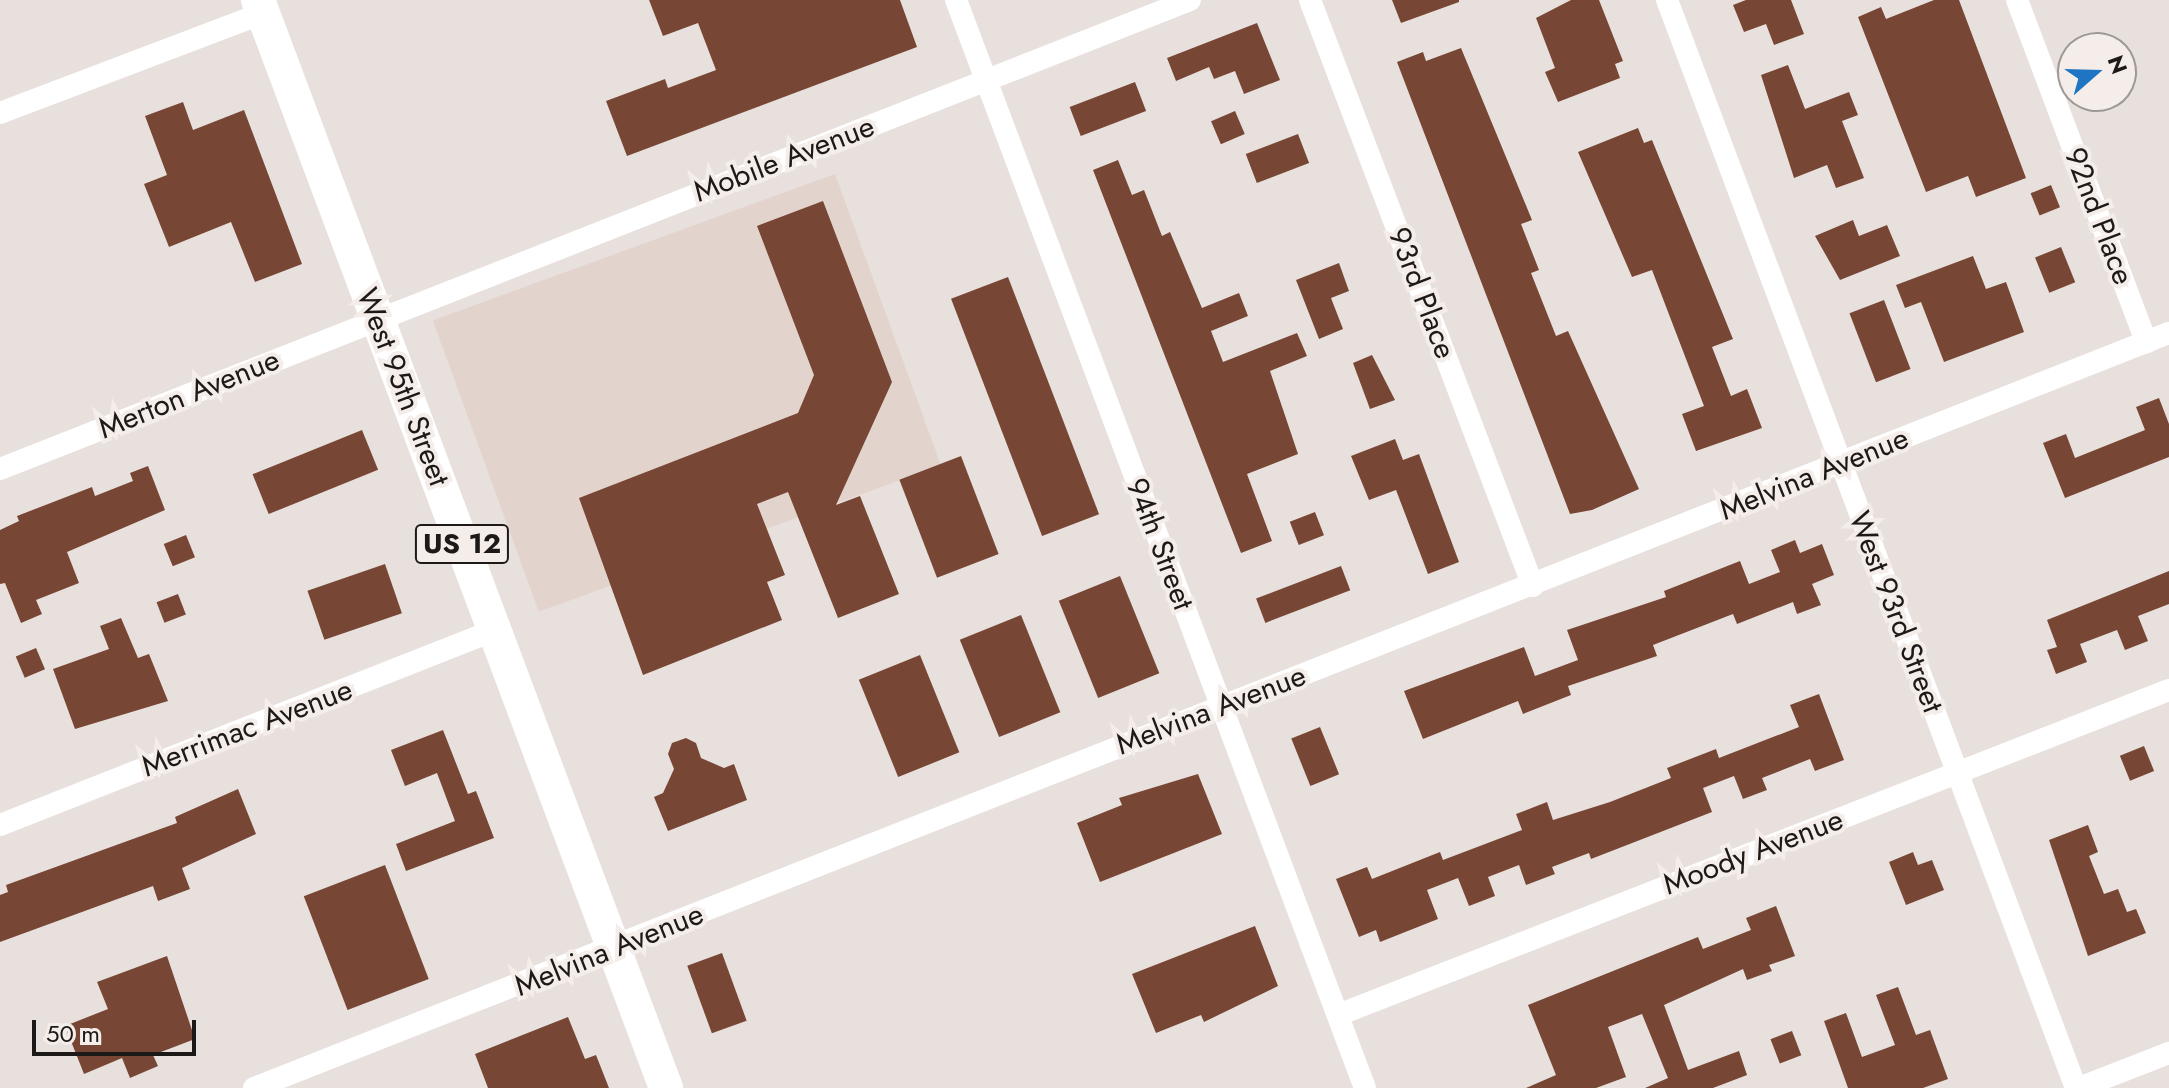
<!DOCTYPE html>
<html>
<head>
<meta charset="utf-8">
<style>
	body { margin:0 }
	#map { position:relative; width:2169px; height:1088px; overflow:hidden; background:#e8e0dd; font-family:Jost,sans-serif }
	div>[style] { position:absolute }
	.built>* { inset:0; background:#e3d3cd; transform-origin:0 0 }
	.building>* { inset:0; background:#784634; transform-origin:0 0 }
	.minor>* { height:22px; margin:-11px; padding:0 11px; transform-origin:11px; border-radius:11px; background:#fff }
	.primary>* { height:34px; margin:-17px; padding:0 17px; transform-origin:17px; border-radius:17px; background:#fff }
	span { translate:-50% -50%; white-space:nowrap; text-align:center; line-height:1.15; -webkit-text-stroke:8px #f5edea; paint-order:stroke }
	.shield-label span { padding:2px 6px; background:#f5edea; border:2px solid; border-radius:6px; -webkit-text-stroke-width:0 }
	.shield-label { font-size:28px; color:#1c1918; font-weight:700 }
	.street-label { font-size:30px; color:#1c1918 }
	.north { position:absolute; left:2057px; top:32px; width:80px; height:80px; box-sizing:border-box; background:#f5edea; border:2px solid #9e9896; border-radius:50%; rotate:70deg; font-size:22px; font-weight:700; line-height:32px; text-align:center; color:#1c1918 }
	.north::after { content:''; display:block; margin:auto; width:28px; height:36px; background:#1f75c3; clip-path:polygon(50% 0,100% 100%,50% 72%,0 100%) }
	.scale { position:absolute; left:32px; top:1020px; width:164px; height:36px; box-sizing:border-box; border:4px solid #1c1918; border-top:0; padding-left:10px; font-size:24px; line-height:28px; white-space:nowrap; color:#1c1918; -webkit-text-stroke:6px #f5edea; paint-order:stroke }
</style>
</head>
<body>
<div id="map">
	<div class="built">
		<i style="left:835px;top:174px;width:310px;height:428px;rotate:70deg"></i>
	</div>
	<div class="building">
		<i style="clip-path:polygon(649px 0,900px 0,917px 47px,627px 156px,606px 101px,665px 79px,668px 88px,716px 70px,698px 23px,663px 36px)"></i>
		<i style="clip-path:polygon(1392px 0,1459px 0,1459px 2px,1401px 23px)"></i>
		<i style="clip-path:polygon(1571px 0,1599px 0,1623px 61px,1615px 64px,1620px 78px,1558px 102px,1545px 72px,1555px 68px,1536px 18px)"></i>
		<i style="clip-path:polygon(1746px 0,1791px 0,1804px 34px,1774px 45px,1766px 24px,1744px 32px,1733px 5px)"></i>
		<i style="clip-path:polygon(1934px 0,1959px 0,2026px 178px,1976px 197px,1968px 176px,1926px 192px,1858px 17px,1881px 7px,1886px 19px)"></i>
		<i style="clip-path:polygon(1257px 23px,1280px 80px,1244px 94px,1235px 71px,1214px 79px,1209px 67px,1176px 81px,1167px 58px)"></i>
		<i style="clip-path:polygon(1461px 48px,1532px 220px,1521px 224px,1539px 270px,1531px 273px,1556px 336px,1568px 331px,1639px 489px,1592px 510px,1570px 514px,1397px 62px,1423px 52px,1426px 61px)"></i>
		<i style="clip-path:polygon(1788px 65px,1805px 109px,1849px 92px,1858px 115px,1842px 121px,1864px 178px,1836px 188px,1827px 165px,1794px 178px,1761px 75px)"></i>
		<i style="left:1135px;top:82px;width:31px;height:70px;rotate:69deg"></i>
		<i style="clip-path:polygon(183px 102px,193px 130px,244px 110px,302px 264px,255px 282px,231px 222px,169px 247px,144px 184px,167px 175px,145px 116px)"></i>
		<i style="left:1235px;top:111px;width:25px;height:26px;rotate:67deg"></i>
		<i style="clip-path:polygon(1638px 128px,1644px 143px,1652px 140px,1733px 339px,1712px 347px,1731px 396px,1747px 389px,1762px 428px,1696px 451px,1682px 414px,1704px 406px,1652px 270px,1632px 277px,1578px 152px)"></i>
		<i style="left:1298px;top:134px;width:31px;height:56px;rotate:69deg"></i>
		<i style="clip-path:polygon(1118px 160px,1132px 195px,1144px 190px,1162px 236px,1170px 232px,1202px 308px,1239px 293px,1248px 316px,1211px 331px,1223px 362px,1297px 333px,1307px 356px,1270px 371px,1298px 454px,1247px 474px,1272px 541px,1241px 553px,1093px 170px)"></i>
		<i style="left:2051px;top:185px;width:24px;height:22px;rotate:68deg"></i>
		<i style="clip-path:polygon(823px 201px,892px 382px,836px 505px,860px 496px,899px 594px,838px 618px,788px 492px,757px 504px,785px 575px,767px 582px,782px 620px,643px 675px,579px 498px,798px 413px,814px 375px,757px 226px)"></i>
		<i style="clip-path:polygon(1853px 220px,1859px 236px,1887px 225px,1900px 256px,1840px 280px,1815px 236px)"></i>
		<i style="left:2061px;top:247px;width:38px;height:28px;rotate:68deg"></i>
		<i style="clip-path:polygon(1973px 256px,1986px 289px,2006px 282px,2024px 332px,1944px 362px,1921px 302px,1905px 308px,1896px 285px)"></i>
		<i style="clip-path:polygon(1339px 263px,1349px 291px,1331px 298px,1343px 329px,1319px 339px,1296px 280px)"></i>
		<i style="left:1008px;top:277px;width:254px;height:61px;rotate:69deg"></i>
		<i style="left:1884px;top:300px;width:74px;height:37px;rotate:69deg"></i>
		<i style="clip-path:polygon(1372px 355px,1395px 400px,1370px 409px,1353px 363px)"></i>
		<i style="clip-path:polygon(2159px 398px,2169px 424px,2169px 457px,2065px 498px,2043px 443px,2066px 434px,2075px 458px,2145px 430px,2136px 407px)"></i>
		<i style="left:362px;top:430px;width:43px;height:118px;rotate:68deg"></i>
		<i style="clip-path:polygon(1395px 439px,1403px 460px,1419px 454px,1459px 562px,1428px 574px,1396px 490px,1369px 500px,1351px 456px)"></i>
		<i style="left:961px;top:456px;width:105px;height:66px;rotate:69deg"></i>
		<i style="clip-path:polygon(148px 466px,165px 510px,67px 552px,79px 583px,36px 600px,42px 614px,21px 623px,5px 583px,0 584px,0 530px,19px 521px,17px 516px,92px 487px,95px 496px,133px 481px,130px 473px)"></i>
		<i style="left:1315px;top:512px;width:25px;height:27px;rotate:69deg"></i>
		<i style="left:186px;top:535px;width:24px;height:24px;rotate:68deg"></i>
		<i style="clip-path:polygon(1795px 540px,1800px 553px,1822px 544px,1834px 575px,1812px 584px,1821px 605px,1797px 614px,1793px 602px,1737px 624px,1733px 614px,1653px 645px,1657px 656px,1568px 686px,1571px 695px,1523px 714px,1518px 701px,1423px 739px,1404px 691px,1524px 647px,1535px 676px,1578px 660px,1567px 630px,1666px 597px,1664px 591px,1740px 561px,1749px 584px,1780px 572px,1771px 550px)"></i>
		<i style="left:385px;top:564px;width:52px;height:82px;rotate:71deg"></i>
		<i style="left:1341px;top:566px;width:26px;height:91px;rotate:69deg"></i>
		<i style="clip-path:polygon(2169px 571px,2169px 604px,2138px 616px,2148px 641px,2125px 650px,2117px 630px,2080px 644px,2087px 662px,2056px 674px,2047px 650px,2057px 647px,2047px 620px)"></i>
		<i style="left:1120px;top:576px;width:105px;height:66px;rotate:68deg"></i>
		<i style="left:178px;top:594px;width:22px;height:23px;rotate:69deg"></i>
		<i style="left:1021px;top:615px;width:105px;height:66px;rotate:68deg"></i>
		<i style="clip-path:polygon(121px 618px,138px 658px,149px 654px,168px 701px,75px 729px,53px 669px,109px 649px,100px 626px)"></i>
		<i style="left:36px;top:648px;width:23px;height:22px;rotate:67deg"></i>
		<i style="left:920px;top:655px;width:105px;height:66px;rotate:68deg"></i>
		<i style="clip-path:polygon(1819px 694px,1844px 760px,1815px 771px,1810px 759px,1762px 778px,1767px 790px,1743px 799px,1734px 776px,1703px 788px,1712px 812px,1591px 859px,1589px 853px,1552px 867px,1555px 874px,1526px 885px,1519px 865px,1488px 877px,1495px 896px,1469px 906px,1458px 878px,1427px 890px,1438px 919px,1380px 942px,1376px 930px,1359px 937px,1336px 879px,1367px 867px,1372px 879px,1440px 852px,1443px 860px,1522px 830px,1516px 814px,1547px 802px,1553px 820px,1610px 802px,1671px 778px,1667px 768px,1716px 749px,1719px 758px,1799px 727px,1790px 705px)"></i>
		<i style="left:1320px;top:727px;width:51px;height:31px;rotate:68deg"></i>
		<i style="clip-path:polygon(443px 730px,468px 794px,476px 791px,494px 838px,406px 871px,396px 844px,455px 821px,437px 773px,405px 786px,391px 750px)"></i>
		<i style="clip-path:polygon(686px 738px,696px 743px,701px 758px,724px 768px,734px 764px,747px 800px,668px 831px,654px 797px,663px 793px,674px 769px,668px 754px,672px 743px)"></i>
		<i style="left:2144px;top:746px;width:27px;height:26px;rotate:68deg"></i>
		<i style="clip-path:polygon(1198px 774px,1222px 834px,1100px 882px,1077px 823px,1122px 805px,1119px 798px)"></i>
		<i style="clip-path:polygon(238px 789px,256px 834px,182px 868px,190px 889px,158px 901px,153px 886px,0 942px,0 895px,8px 892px,6px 885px,177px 823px,175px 817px)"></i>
		<i style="clip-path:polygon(2088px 825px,2098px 852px,2089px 856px,2104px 894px,2118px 889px,2127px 912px,2136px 909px,2146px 933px,2088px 956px,2049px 840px)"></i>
		<i style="clip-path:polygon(1913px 852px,1918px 865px,1932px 860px,1944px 890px,1906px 905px,1889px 862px)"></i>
		<i style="left:385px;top:865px;width:122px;height:87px;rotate:69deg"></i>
		<i style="clip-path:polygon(1776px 906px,1795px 956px,1769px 965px,1772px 971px,1747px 980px,1743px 969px,1664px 1005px,1688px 1070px,1739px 1051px,1747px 1075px,1713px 1088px,1645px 1088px,1668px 1078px,1642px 1014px,1608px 1027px,1626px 1077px,1596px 1088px,1526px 1088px,1556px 1075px,1528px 1005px,1698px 937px,1703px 949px,1751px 930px,1746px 918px)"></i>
		<i style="clip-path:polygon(1255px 926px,1278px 986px,1204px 1022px,1201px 1015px,1156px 1033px,1132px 974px)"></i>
		<i style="left:722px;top:953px;width:72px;height:37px;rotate:70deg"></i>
		<i style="clip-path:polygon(167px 956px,195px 1039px,153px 1055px,158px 1066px,130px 1078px,122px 1058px,84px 1074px,65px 1026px,108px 1009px,97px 982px)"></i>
		<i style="clip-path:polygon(1898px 987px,1916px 1035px,1930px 1030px,1948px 1079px,1923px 1088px,1848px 1088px,1824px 1021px,1846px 1013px,1862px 1057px,1895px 1045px,1876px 995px)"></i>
		<i style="clip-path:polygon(568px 1017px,585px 1059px,596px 1055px,609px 1088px,488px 1088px,475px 1054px)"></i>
		<i style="left:1792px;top:1031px;width:26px;height:23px;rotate:69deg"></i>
	</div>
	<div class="minor">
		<i style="left:956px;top:0;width:1162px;rotate:69.4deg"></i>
		<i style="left:1310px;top:0;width:627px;rotate:69.17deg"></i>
		<i style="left:1667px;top:0;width:1162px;rotate:69.4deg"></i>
		<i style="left:2017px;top:0;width:366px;rotate:69.3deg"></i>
		<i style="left:0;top:113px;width:281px;rotate:-20.8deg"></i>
		<i style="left:0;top:469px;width:1279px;rotate:-21.51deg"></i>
		<i style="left:0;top:825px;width:532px;rotate:-21.5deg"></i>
		<i style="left:1338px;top:1015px;width:892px;rotate:-21.36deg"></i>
		<i style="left:254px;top:1088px;width:2058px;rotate:-21.52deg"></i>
		<i style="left:2079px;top:1088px;width:97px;rotate:-21.3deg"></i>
	</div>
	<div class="primary">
		<i style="left:258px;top:0;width:1162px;rotate:69.44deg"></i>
	</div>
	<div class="shield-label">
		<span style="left:462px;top:544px">US 12</span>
	</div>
	<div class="street-label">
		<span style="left:784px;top:159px;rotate:-21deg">Mobile Avenue</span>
		<span style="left:2099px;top:216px;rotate:69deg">92nd Place</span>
		<span style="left:1422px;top:293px;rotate:69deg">93rd Place</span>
		<span style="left:403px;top:387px;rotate:69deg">West 95th Street</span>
		<span style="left:189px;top:394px;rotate:-22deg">Merton Avenue</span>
		<span style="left:1814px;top:474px;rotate:-22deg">Melvina Avenue</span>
		<span style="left:1160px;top:544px;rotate:69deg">94th Street</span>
		<span style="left:1896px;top:612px;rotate:69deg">West 93rd Street</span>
		<span style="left:1211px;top:710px;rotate:-21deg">Melvina Avenue</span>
		<span style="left:247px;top:728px;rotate:-21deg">Merrimac Avenue</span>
		<span style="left:1753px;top:852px;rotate:-21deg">Moody Avenue</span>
		<span style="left:609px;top:950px;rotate:-22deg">Melvina Avenue</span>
	</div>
	<div class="north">N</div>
	<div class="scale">50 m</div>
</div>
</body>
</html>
